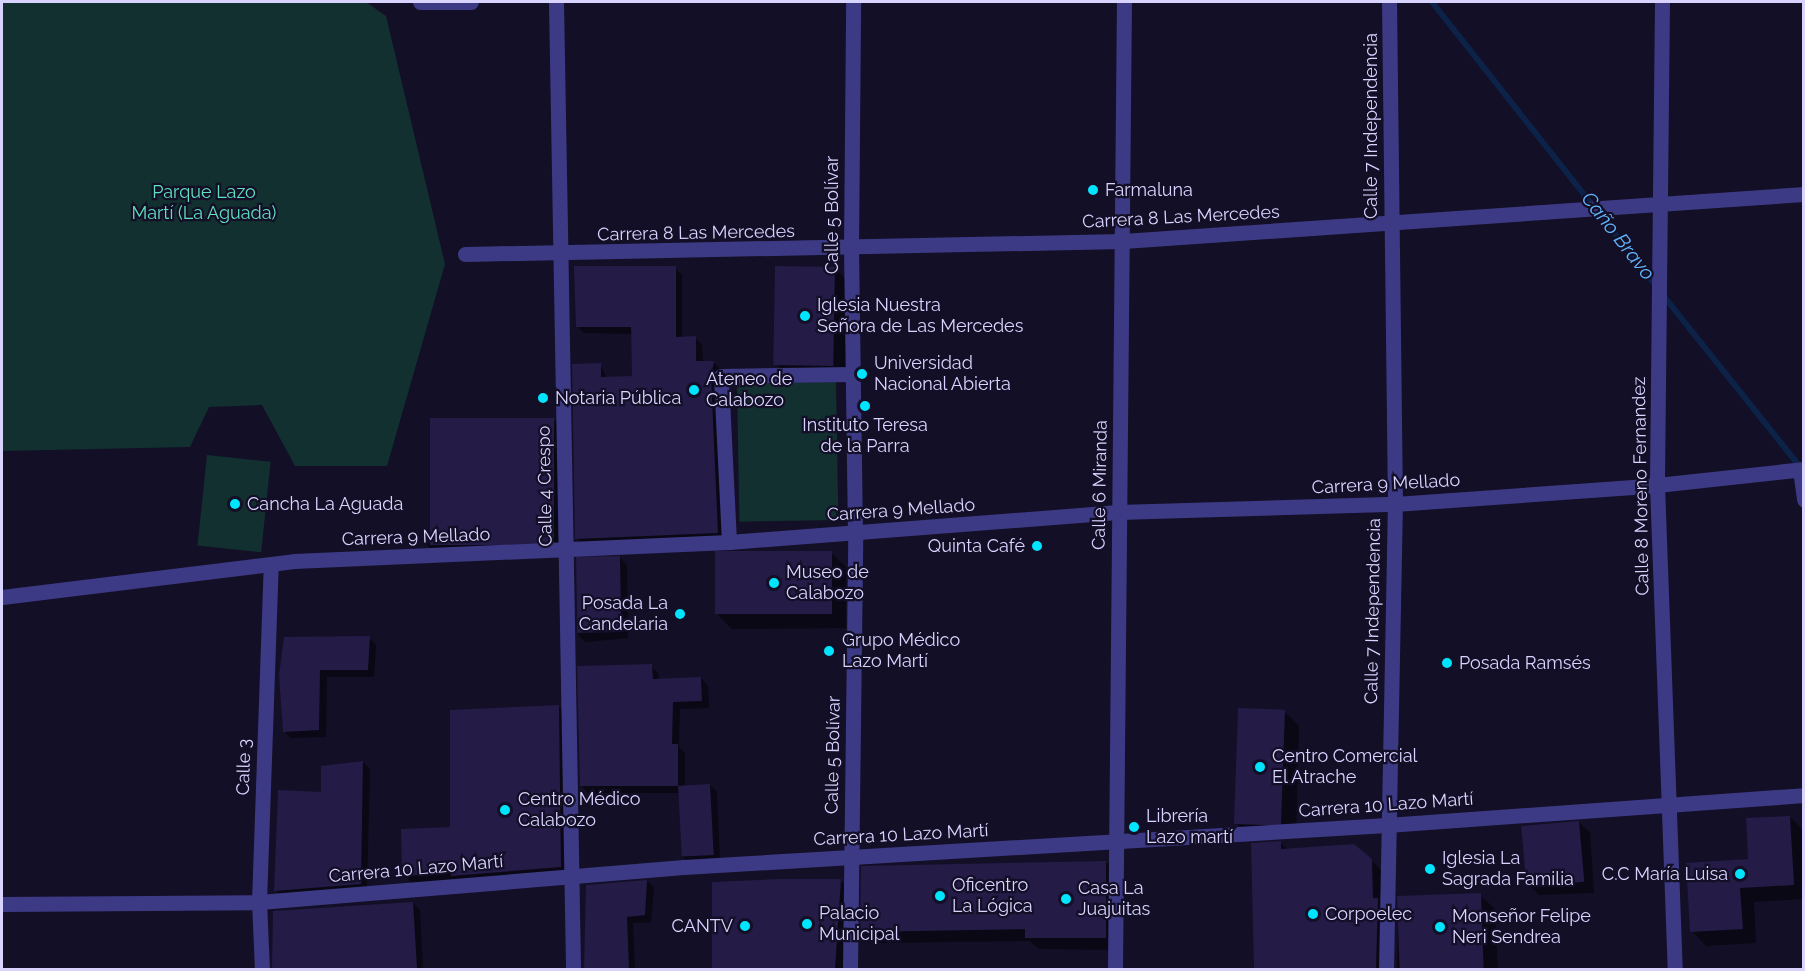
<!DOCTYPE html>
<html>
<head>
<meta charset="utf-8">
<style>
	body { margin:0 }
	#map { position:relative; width:1805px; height:971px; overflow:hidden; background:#130f26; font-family:Raleway,sans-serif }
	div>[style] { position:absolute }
	.green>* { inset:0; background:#12302f; transform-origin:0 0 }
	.shadow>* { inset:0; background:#0007 }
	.stream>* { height:6px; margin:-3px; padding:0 3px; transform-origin:3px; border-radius:3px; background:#0c2248 }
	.building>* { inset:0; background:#241b47; transform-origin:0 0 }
	.street>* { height:15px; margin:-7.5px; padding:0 7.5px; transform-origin:7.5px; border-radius:7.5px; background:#3d3a85 }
	.dots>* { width:16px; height:16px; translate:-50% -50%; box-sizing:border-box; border:3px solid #130f26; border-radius:50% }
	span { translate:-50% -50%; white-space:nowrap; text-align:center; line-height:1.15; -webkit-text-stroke:4.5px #130f26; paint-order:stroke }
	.street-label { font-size:18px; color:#d9d4ff }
	.poi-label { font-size:18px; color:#d9d4ff }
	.left { translate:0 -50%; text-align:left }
	.right { translate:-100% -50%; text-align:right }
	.park-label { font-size:18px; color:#5fe0c0 }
	.water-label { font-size:20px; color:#62b6ff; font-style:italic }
	.frame { position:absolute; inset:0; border:3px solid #d9d4ff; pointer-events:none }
</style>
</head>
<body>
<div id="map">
	<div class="green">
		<i style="clip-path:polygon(2px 2px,366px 2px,386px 16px,445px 264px,387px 466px,295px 466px,262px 405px,209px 407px,190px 447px,2px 451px)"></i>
		<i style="left:836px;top:382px;width:138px;height:99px;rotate:89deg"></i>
		<i style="left:207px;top:455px;width:64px;height:91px;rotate:6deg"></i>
	</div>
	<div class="shadow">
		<i style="clip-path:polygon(675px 268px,682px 275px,682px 338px,695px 338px,702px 345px,703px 362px,713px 362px,720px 369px,724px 539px,584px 545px,577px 538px,600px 365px,607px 378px,633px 378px,632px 334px,584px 333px,577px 326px)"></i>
		<i style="clip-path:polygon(835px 268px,849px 283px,849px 378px,791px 378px,777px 364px)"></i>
		<i style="clip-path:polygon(553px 419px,560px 427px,562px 546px,434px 552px,427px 545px)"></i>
		<i style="clip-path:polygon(831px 553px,846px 567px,846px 628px,732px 629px,718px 615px)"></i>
		<i style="clip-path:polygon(620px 558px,627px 565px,628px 638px,585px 642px,578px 635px)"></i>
		<i style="clip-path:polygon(369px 638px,376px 645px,374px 677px,327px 677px,326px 737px,291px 738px,284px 731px,281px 675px)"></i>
		<i style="clip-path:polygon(651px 666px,658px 673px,659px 680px,701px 678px,708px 686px,709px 708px,680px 709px,679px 747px,685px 753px,685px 787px,710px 785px,717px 792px,720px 861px,689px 863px,682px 856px,680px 793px,588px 793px,581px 785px)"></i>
		<i style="clip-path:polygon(558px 706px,570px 718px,573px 879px,416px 887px,404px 875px,451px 829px)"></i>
		<i style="clip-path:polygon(1284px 711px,1299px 726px,1296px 836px,1251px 838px,1236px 823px)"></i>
		<i style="clip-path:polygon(363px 762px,370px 769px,367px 890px,283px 897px,276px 890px,323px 794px)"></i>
		<i style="clip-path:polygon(1790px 817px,1804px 831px,1804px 899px,1754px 902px,1756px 943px,1706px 946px,1692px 931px)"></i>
		<i style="clip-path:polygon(1579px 822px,1590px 833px,1594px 893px,1539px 895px,1528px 884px)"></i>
		<i style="clip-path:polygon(1281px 843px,1288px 850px,1371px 860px,1386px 875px,1391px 970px,1255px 970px,1253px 844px)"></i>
		<i style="clip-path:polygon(1106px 862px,1118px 874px,1117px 950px,1039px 949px,1030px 941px,874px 943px,862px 931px)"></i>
		<i style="clip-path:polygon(647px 881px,654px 888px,651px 922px,633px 923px,635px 970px,585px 970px,588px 886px)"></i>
		<i style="clip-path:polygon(841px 881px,854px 894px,848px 970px,713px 970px,713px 884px)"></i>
		<i style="clip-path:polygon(1480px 895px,1495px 909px,1498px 970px,1397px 970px,1399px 898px)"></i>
		<i style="clip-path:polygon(413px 903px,420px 910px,423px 970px,274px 970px,274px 912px)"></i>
	</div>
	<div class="stream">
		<i style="left:1432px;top:2px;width:362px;rotate:51.7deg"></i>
		<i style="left:1662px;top:294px;width:221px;rotate:51.4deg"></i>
	</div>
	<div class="building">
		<i style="clip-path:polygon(574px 266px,676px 266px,676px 337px,696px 336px,696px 361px,714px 361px,711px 376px,718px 533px,575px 539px,572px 364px,601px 363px,601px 377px,632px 376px,631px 327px,576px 327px)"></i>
		<i style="left:775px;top:266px;width:60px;height:99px;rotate:1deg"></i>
		<i style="left:430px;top:418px;width:124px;height:127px"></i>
		<i style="left:832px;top:551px;width:63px;height:117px;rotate:90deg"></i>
		<i style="left:620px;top:556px;width:76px;height:44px;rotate:89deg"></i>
		<i style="clip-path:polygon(370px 636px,368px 670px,320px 670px,319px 730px,283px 732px,279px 675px,284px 637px)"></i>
		<i style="clip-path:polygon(652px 664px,653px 679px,701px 677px,702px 701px,673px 702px,672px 744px,678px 744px,678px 786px,580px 786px,577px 666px)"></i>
		<i style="clip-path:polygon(559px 705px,561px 867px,451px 876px,451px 873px,402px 876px,401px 829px,450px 827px,450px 710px)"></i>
		<i style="left:1238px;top:708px;width:47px;height:116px;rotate:2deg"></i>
		<i style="clip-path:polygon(363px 761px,361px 884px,274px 891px,278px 790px,321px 792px,321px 766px)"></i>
		<i style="left:710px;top:784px;width:71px;height:32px;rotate:87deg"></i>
		<i style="clip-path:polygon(1790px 816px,1794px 885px,1740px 888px,1743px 929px,1690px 932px,1686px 863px,1748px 859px,1746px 818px)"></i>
		<i style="left:1579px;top:821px;width:61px;height:58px;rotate:85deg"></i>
		<i style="clip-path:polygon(1281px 841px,1281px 849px,1354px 844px,1372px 859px,1373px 898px,1378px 898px,1376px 969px,1254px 969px,1251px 843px)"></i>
		<i style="clip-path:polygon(1106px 861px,1106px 938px,1025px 938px,1025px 929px,860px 932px,861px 866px)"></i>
		<i style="clip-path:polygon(778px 879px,841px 879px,835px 969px,712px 969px,712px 882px)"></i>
		<i style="clip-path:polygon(647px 880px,645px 915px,627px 917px,629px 969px,584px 969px,586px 885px)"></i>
		<i style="left:1481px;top:893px;width:76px;height:84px;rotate:88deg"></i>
		<i style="clip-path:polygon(413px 902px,417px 968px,272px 969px,273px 911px)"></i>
	</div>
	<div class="street">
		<i style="left:420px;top:2px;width:51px"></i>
		<i style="left:556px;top:2px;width:968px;rotate:88.99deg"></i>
		<i style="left:1662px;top:2px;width:483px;rotate:90.6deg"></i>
		<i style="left:1657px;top:485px;width:485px;rotate:87.9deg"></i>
		<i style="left:465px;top:254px;width:658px;rotate:-1.13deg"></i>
		<i style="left:1123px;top:241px;width:683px;rotate:-3.95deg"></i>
		<i style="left:1800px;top:470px;width:30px;rotate:82deg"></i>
		<i style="left:729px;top:542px;width:166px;rotate:-92.8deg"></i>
		<i style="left:721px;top:376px;width:131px;rotate:-0.9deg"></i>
		<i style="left:2px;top:597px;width:294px;rotate:-7deg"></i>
		<i style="left:294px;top:561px;width:435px;rotate:-2.5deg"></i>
		<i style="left:729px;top:542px;width:390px;rotate:-4.4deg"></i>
		<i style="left:1118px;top:512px;width:277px;rotate:-1.7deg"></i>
		<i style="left:1395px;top:504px;width:263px;rotate:-4.1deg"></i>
		<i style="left:1657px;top:485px;width:148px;rotate:-6.2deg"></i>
		<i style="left:2px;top:904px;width:257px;rotate:-0.4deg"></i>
		<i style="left:259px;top:902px;width:426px;rotate:-4.7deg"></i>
		<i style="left:684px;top:867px;width:704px;rotate:-3.42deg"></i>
		<i style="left:1387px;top:825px;width:418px;rotate:-4.1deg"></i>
		<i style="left:262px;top:970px;width:68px;rotate:-92.5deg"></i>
		<i style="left:259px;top:902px;width:337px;rotate:-88deg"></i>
		<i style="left:850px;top:970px;width:437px;rotate:-89.3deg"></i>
		<i style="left:855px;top:533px;width:284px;rotate:-90.8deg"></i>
		<i style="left:851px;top:249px;width:247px;rotate:-89.5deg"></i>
		<i style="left:1115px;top:970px;width:968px;rotate:-89.47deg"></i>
		<i style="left:1386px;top:970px;width:466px;rotate:-88.9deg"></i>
		<i style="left:1395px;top:504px;width:502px;rotate:-90.68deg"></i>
	</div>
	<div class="dots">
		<i style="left:1093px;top:190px;background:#00e5ff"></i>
		<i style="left:805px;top:316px;background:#00e5ff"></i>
		<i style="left:862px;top:374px;background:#00e5ff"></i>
		<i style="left:694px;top:390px;background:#00e5ff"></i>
		<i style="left:543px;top:398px;background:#00e5ff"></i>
		<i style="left:865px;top:406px;background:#00e5ff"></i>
		<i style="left:235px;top:504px;background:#00e5ff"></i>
		<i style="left:1037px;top:546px;background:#00e5ff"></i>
		<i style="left:774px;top:583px;background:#00e5ff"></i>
		<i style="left:680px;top:614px;background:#00e5ff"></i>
		<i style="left:829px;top:651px;background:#00e5ff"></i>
		<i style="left:1447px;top:663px;background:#00e5ff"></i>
		<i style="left:1260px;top:767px;background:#00e5ff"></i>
		<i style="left:505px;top:810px;background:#00e5ff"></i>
		<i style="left:1134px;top:827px;background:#00e5ff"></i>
		<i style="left:1430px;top:869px;background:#00e5ff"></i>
		<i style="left:1740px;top:874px;background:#00e5ff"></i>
		<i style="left:940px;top:896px;background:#00e5ff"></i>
		<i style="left:1066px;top:899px;background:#00e5ff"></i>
		<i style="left:1313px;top:914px;background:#00e5ff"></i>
		<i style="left:807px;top:924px;background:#00e5ff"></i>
		<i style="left:745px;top:926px;background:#00e5ff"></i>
		<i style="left:1440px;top:927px;background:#00e5ff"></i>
	</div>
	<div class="street-label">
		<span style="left:1371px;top:126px;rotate:-90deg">Calle 7 Independencia</span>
		<span style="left:832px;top:215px;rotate:-90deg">Calle 5 Bolívar</span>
		<span style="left:1181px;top:217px;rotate:-3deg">Carrera 8 Las Mercedes</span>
		<span style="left:696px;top:233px;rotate:-1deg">Carrera 8 Las Mercedes</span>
		<span style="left:1386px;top:484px;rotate:-3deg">Carrera 9 Mellado</span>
		<span style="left:1100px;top:485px;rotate:-89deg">Calle 6 Miranda</span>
		<span style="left:545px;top:486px;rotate:-91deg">Calle 4 Crespo</span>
		<span style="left:1641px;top:486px;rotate:-91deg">Calle 8 Moreno Fernandez</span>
		<span style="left:901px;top:510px;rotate:-4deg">Carrera 9 Mellado</span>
		<span style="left:416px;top:537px;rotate:-2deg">Carrera 9 Mellado</span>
		<span style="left:1373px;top:611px;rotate:-89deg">Calle 7 Independencia</span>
		<span style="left:833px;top:755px;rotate:-89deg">Calle 5 Bolívar</span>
		<span style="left:244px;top:767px;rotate:-88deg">Calle 3</span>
		<span style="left:1386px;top:805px;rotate:-4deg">Carrera 10 Lazo Martí</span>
		<span style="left:901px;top:835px;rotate:-3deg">Carrera 10 Lazo Martí</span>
		<span style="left:416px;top:869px;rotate:-5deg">Carrera 10 Lazo Martí</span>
	</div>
	<div class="poi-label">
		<span class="left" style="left:1105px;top:190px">Farmaluna</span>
		<span class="left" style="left:817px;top:316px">Iglesia Nuestra<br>Señora de Las Mercedes</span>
		<span class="left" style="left:874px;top:374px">Universidad<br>Nacional Abierta</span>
		<span class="left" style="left:706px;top:390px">Ateneo de<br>Calabozo</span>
		<span class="left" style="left:555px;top:398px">Notaria Pública</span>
		<span style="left:865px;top:436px">Instituto Teresa<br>de la Parra</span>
		<span class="left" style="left:247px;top:504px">Cancha La Aguada</span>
		<span class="right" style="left:1025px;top:546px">Quinta Café</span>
		<span class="left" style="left:786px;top:583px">Museo de<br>Calabozo</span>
		<span class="right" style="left:668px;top:614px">Posada La<br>Candelaria</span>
		<span class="left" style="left:842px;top:651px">Grupo Médico<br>Lazo Martí</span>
		<span class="left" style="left:1459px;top:663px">Posada Ramsés</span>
		<span class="left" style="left:1272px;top:767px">Centro Comercial<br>El Atrache</span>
		<span class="left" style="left:518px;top:810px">Centro Médico<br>Calabozo</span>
		<span class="left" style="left:1146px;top:827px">Librería<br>Lazo martí</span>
		<span class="left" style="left:1442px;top:869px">Iglesia La<br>Sagrada Familia</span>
		<span class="right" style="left:1728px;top:874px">C.C María Luisa</span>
		<span class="left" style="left:952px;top:896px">Oficentro<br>La Lógica</span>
		<span class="left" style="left:1078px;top:899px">Casa La<br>Juajuitas</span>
		<span class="left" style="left:819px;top:924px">Palacio<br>Municipal</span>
		<span class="left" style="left:1325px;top:914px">Corpoelec</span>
		<span class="left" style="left:1452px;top:927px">Monseñor Felipe<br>Neri Sendrea</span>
		<span class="right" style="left:733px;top:926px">CANTV</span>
	</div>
	<div class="park-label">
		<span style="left:204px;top:203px">Parque Lazo<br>Martí (La Aguada)</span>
	</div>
	<div class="water-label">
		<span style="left:1618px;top:236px;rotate:52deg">Caño Bravo</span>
	</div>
	<div class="frame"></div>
</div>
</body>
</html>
